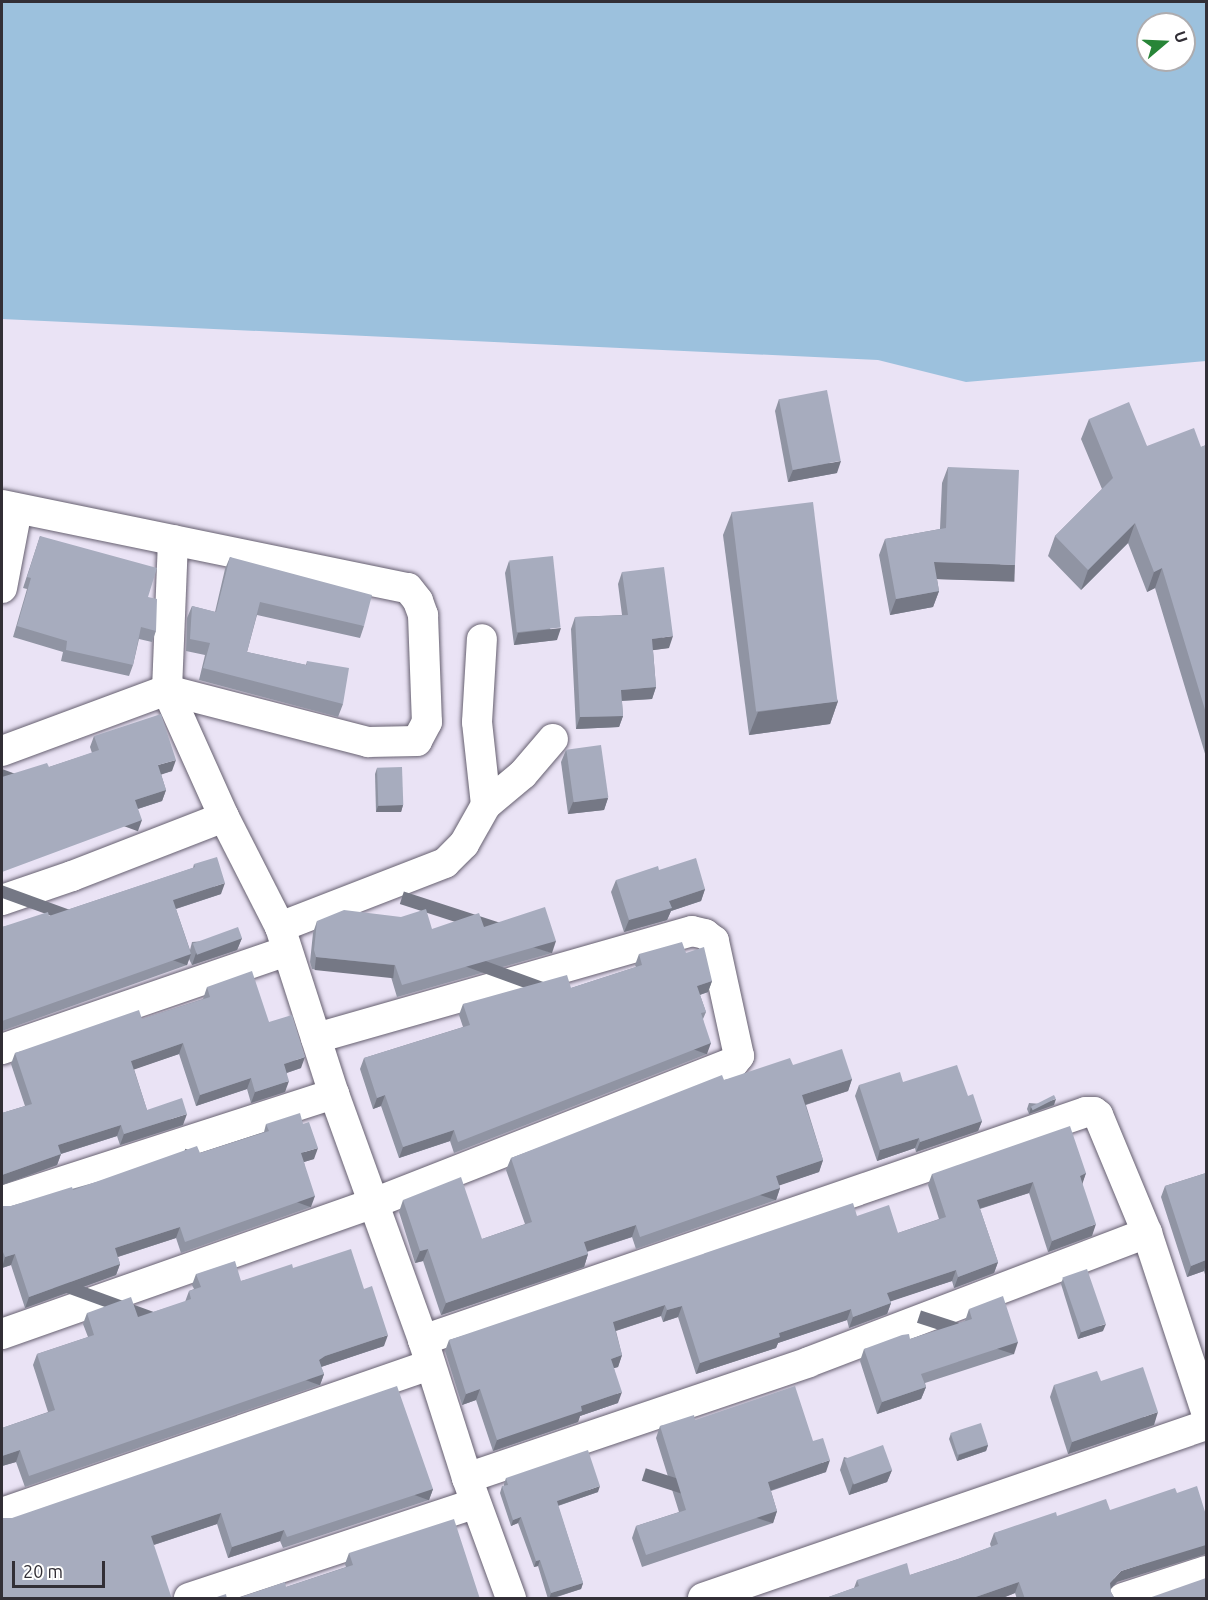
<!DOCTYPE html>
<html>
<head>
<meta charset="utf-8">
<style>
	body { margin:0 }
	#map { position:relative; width:1208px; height:1600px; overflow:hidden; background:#eae3f5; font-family:Ubuntu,sans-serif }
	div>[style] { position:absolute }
	.water>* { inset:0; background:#9cc1dd }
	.roads { filter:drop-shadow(0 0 2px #666070) drop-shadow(0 0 2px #666070) }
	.minor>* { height:30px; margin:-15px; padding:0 15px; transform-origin:15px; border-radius:15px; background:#fff }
	.wall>* { inset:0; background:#9094a3 }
	.shaded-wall>* { inset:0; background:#757885; transform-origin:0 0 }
	.building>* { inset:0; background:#a7acbe; transform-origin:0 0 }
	span { translate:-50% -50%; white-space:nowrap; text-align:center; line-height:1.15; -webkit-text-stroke:6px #fff; paint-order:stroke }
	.frame { position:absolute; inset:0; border:3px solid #322f36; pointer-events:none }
	.north { position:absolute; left:1136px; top:12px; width:60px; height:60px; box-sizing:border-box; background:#fff; border:2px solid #adacaf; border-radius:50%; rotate:71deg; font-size:16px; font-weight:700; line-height:24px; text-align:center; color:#322f36 }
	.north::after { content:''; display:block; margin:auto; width:21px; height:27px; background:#278537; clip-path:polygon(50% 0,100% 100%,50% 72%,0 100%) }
	.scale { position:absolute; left:12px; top:1561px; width:93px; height:27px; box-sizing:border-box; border:3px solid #322f36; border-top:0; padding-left:8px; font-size:18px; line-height:21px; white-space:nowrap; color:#322f36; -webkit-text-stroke:4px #fff; paint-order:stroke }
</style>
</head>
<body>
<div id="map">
	<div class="water">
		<i style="clip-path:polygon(evenodd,2px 2px,1206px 2px,1206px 361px,966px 382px,878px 360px,2px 319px,2px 2px,1148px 24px,1184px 24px,1184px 60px,1148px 60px,1148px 24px)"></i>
	</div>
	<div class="roads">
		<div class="minor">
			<i style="left:2px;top:505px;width:414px;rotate:11.6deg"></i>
			<i style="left:408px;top:588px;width:16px;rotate:52deg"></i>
			<i style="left:418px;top:601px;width:15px;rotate:70deg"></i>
			<i style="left:423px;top:615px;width:107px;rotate:87.9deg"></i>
			<i style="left:427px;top:722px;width:21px;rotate:118deg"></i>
			<i style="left:417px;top:741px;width:49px;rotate:178.8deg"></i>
			<i style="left:368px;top:742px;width:208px;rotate:-165.5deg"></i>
			<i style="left:167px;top:690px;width:150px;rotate:-87.7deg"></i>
			<i style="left:2px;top:588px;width:80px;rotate:-79.2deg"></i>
			<i style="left:2px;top:751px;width:176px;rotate:-20.3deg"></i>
			<i style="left:167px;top:690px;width:139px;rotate:65.8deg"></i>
			<i style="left:224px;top:817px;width:123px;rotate:63deg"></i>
			<i style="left:280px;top:927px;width:176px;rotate:72.1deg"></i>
			<i style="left:334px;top:1094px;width:262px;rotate:70.1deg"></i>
			<i style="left:423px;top:1340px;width:145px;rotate:72.3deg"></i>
			<i style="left:467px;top:1478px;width:128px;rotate:69.9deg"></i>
			<i style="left:486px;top:805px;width:48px;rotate:-40deg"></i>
			<i style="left:523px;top:774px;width:46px;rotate:-49.4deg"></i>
			<i style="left:2px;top:900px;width:74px;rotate:-18.9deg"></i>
			<i style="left:72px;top:876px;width:163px;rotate:-21.2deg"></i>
			<i style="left:280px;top:927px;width:177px;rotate:-21.2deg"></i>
			<i style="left:445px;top:863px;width:27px;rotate:-45deg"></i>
			<i style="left:464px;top:844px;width:45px;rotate:-60.6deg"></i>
			<i style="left:486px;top:805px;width:83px;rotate:-96.2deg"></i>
			<i style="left:477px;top:722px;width:83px;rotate:-86.6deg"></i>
			<i style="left:2px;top:1049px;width:300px;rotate:-19deg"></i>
			<i style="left:2px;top:1201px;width:349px;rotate:-17.9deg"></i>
			<i style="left:2px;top:1334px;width:394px;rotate:-19.4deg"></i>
			<i style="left:374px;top:1203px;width:387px;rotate:-21.4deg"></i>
			<i style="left:734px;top:1062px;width:8px;rotate:-50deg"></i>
			<i style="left:739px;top:1056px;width:118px;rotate:-102.3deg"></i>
			<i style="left:714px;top:941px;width:11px;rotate:-142deg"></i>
			<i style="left:705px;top:934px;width:13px;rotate:-167deg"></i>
			<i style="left:692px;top:931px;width:391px;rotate:164.1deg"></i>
			<i style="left:423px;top:1340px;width:701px;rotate:-18.98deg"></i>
			<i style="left:1086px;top:1112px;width:8px"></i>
			<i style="left:1094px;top:1112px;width:5px;rotate:37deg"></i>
			<i style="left:1098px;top:1115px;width:128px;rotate:67.4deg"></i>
			<i style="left:1147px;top:1233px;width:188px;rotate:71.7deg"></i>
			<i style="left:467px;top:1478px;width:361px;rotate:-18.7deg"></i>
			<i style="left:809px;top:1362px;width:362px;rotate:-20.9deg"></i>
			<i style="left:2px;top:1513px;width:453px;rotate:-19.1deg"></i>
			<i style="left:189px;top:1598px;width:302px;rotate:-18.3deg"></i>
			<i style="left:703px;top:1598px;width:532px;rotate:-18.98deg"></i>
			<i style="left:1123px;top:1598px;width:87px;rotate:-18deg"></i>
		</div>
	</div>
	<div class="wall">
		<i style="clip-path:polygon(779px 399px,837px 473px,788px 482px,775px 411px)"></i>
		<i style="clip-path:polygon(1089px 419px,1147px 446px,1201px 447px,1206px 445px,1206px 757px,1155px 588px,1147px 592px,1128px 543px,1081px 590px,1048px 556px,1055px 536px,1102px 489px,1081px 439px)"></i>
		<i style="clip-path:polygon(948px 467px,1009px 581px,937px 579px,939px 591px,933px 607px,890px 615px,879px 555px,885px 539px,940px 529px,942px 483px)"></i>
		<i style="clip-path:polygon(732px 512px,838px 701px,830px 724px,749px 735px,723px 535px)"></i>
		<i style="clip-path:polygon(40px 536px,148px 597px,156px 631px,152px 642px,139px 639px,133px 665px,129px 676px,61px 661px,63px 652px,13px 637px,27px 589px,23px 588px)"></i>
		<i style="clip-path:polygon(230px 557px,364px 626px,360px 638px,257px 615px,247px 652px,306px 665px,307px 661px,343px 704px,338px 717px,199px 680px,205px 655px,186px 651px,187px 618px,192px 606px,215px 612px,225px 569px)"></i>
		<i style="clip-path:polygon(509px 561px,557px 640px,514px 645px,505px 573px)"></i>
		<i style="clip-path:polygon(622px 572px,669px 648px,653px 650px,656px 687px,652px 699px,622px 701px,623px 716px,619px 727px,576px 729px,571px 629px,575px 617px,622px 615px,618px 584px)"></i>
		<i style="clip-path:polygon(94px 736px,172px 771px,161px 774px,166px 790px,162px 801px,138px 809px,138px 831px,49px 767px,92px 753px,90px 747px)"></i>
		<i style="clip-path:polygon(566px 750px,608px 798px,604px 810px,568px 814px,561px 762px)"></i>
		<i style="clip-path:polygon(377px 768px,403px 805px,401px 812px,376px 812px,375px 774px)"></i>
		<i style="clip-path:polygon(194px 864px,221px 894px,176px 909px,190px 950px,192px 942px,242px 938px,237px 950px,192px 965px,189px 959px,187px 965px,2px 1031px,2px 925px,2px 927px,49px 916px,193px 868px)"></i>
		<i style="clip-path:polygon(616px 880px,705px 889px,701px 901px,671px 911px,667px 920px,624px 932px,611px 892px)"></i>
		<i style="clip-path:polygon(317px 921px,432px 929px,484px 927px,552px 953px,397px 997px,391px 977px,312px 969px,310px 962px,313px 933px)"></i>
		<i style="clip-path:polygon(686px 953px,712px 981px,708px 992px,700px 995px,706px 1012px,703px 1019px,707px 1054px,454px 1153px,450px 1141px,399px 1158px,381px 1106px,373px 1109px,360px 1069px,364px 1058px,463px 1027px,459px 1015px,463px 1004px,571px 988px,636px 967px,635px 965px,639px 954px)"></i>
		<i style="clip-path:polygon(207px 987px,269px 1022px,301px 1068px,287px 1073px,285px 1092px,251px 1103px,247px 1089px,196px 1106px,179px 1054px,134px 1069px,147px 1110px,183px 1125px,120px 1145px,117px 1136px,61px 1154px,57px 1165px,2px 1185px,2px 1113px,25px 1106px,11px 1064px,15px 1053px,142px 1019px,203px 999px)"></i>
		<i style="clip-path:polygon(793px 1065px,852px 1079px,848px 1091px,806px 1105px,823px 1160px,819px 1172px,779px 1185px,780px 1188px,776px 1200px,636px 1249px,632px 1237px,587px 1252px,588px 1254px,584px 1267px,441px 1315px,423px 1261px,415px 1263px,399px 1212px,403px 1200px,482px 1239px,525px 1224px,506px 1170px,511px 1158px,724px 1080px)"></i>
		<i style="clip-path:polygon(903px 1082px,968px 1096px,982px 1121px,978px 1131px,916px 1152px,915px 1148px,877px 1161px,855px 1096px,859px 1085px)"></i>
		<i style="clip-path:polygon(1029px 1103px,1054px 1105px,1029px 1114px,1027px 1109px)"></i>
		<i style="clip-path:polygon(266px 1124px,314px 1159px,304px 1162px,311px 1207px,181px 1253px,176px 1238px,118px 1257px,120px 1264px,116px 1275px,25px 1308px,11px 1265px,2px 1268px,2px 1206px,11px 1206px,200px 1153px,264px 1132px)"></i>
		<i style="clip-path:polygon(1086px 1173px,1082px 1183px,1092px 1236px,1048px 1252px,1029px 1193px,980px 1209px,998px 1262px,994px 1273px,954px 1288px,952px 1281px,890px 1301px,891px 1303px,887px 1314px,849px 1328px,847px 1320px,778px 1343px,776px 1348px,696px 1374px,678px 1317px,663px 1322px,661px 1316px,616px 1331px,622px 1355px,618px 1367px,614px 1368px,618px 1403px,580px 1416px,578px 1422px,493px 1451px,476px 1400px,462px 1405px,445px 1351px,449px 1340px,857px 1216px,898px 1233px,939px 1219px,928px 1185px,932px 1174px)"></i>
		<i style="clip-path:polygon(1206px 1173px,1206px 1278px,1204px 1271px,1187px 1277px,1161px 1197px,1165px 1186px)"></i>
		<i style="clip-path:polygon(293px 1268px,364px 1289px,384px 1346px,321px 1367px,324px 1374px,320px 1385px,25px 1487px,16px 1462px,2px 1466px,2px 1428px,48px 1412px,33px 1365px,37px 1354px,88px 1337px,83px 1324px,87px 1313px,138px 1317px,185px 1302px,189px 1291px,194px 1289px,192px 1285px,196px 1274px,241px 1281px)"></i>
		<i style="clip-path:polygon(1063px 1278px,1103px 1331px,1078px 1339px,1061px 1284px)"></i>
		<i style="clip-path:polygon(969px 1309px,1014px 1354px,925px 1383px,926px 1387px,921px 1399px,877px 1414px,860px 1361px,864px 1349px,910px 1339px,965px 1321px)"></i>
		<i style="clip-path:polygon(1101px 1381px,1154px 1425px,1068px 1454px,1050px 1397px,1054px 1385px)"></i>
		<i style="clip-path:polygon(695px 1420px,813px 1441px,826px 1472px,771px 1491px,777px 1511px,773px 1523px,642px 1567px,632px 1538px,636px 1526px,679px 1512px,656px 1438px,660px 1426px)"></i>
		<i style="clip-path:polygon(951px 1433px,988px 1445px,986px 1451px,957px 1461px,949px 1439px)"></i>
		<i style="clip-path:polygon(844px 1457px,892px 1470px,887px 1482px,849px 1495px,840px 1470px)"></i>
		<i style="clip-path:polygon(506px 1478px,598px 1492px,558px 1506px,583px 1583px,581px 1589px,551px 1599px,548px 1599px,538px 1566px,534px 1567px,518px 1523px,511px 1526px,500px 1493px,502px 1486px,504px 1486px,504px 1484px)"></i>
		<i style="clip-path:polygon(433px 1489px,429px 1500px,283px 1548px,280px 1541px,228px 1558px,217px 1524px,154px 1545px,2px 1519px)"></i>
		<i style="clip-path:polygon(1057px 1516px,1117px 1582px,1110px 1589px,1111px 1592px,1115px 1599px,1017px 1599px,1015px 1593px,1000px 1599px,823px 1599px,854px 1588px,857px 1580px,910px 1575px,958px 1559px,991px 1547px,990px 1544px,994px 1533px)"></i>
		<i style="clip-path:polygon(349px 1553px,480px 1599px,286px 1587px,346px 1567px,345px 1564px)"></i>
	</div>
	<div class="shaded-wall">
		<i style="clip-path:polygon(841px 461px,837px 473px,788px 482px,793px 470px)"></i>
		<i style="clip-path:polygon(1135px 523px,1128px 543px,1081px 590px,1088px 570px)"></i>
		<i style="left:934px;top:562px;width:81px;height:17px;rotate:2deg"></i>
		<i style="clip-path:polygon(1162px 568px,1155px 588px,1147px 592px,1154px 572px)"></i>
		<i style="clip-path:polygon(939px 591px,933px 607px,890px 615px,896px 599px)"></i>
		<i style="clip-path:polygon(561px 628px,557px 640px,514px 645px,518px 633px)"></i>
		<i style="clip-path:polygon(673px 636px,669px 648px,647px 651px,652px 639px)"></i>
		<i style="clip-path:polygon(656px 687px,652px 699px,617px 701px,621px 690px)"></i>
		<i style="clip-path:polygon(838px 701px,830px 724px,749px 735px,758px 712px)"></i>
		<i style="clip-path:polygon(623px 716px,619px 727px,576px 729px,580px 717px)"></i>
		<i style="clip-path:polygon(176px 760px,172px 771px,154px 777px,158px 765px)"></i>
		<i style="clip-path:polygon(166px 790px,162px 801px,131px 811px,135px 800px)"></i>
		<i style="clip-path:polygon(608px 798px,604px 810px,568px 814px,573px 802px)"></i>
		<i style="clip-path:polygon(403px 805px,401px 812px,376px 812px,378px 806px)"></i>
		<i style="left:142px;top:820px;width:12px;height:149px;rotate:110deg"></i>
		<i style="clip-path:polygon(225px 883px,221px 894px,169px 911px,173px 900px)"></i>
		<i style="clip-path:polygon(705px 889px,701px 901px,671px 911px,667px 920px,624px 932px,629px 920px,669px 901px)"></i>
		<i style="clip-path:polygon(242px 938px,237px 950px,192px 965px,196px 953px)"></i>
		<i style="left:556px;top:941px;width:13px;height:160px;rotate:108deg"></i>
		<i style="left:191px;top:954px;width:12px;height:201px;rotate:110deg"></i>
		<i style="left:316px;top:957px;width:79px;height:13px;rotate:6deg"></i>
		<i style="clip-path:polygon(712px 981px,708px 992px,693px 997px,697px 986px)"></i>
		<i style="clip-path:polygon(183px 1043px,179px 1054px,127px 1072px,131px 1061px)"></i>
		<i style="left:711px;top:1043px;width:12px;height:272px;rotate:110deg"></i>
		<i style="clip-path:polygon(305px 1057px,301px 1068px,280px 1075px,284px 1064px)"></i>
		<i style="clip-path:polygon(251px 1078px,247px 1089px,196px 1106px,200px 1095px)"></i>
		<i style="clip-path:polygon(852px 1079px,848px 1091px,798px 1107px,802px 1095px)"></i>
		<i style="clip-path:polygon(289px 1081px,285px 1092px,251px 1103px,255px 1092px)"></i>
		<i style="clip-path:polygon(385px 1095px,381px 1106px,373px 1109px,377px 1098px)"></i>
		<i style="clip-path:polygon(1056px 1099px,1054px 1105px,1029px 1114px,1031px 1107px)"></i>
		<i style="clip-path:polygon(187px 1114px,183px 1125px,120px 1145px,124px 1134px)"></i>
		<i style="clip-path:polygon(982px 1121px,978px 1131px,916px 1152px,920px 1142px)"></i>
		<i style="clip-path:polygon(121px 1125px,117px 1136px,54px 1156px,58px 1145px)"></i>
		<i style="clip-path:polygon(454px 1130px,450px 1141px,399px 1158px,403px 1147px)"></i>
		<i style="clip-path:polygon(919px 1138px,915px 1148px,877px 1161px,880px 1150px)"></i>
		<i style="clip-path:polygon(318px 1148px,314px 1159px,297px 1164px,301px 1153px)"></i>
		<i style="clip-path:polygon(61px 1154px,57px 1165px,2px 1185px,2px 1175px)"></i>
		<i style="clip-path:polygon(823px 1160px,819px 1172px,772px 1188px,776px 1176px)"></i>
		<i style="clip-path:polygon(1086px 1173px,1082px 1185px,1080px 1176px)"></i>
		<i style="clip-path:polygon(1033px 1182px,1029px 1193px,972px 1211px,977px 1200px)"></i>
		<i style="left:780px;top:1188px;width:13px;height:148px;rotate:108deg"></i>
		<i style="left:315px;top:1196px;width:12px;height:138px;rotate:110deg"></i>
		<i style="clip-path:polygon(1096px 1224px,1092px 1236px,1048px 1252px,1052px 1241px)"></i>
		<i style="clip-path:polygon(636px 1225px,632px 1237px,579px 1254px,584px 1242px)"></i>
		<i style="clip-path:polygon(180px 1227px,176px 1238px,111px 1259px,115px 1248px)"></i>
		<i style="clip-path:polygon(428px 1249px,423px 1261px,415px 1263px,420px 1251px)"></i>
		<i style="clip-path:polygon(15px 1254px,11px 1265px,2px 1268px,5px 1257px)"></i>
		<i style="clip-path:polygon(588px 1254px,584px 1267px,441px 1315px,446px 1303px)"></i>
		<i style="clip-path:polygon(1206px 1260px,1206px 1264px,1204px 1271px,1187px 1277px,1191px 1266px)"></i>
		<i style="clip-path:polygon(998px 1262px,994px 1273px,954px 1288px,958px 1277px)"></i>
		<i style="clip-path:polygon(120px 1264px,116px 1275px,25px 1308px,29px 1297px)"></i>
		<i style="clip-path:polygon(956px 1270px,952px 1281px,883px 1304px,887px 1293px)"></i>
		<i style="clip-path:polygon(891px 1303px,887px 1314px,849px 1328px,853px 1317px)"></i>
		<i style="clip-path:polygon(665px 1305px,661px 1316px,609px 1333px,613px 1322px)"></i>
		<i style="clip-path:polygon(682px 1306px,678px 1317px,663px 1322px,667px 1310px)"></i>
		<i style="clip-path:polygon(851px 1309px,847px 1320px,778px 1343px,776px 1348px,696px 1374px,700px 1363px,779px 1333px)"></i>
		<i style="clip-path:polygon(1106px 1324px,1103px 1331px,1078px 1339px,1081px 1332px)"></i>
		<i style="clip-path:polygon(388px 1335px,384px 1346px,321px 1367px,319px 1360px,325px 1356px)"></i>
		<i style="left:1018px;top:1342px;width:13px;height:102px;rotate:108deg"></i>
		<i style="clip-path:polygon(622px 1355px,618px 1367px,607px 1370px,611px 1359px)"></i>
		<i style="left:324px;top:1374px;width:12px;height:312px;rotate:110deg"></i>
		<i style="clip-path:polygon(926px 1387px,921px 1399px,877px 1414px,882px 1402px)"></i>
		<i style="clip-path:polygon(480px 1389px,476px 1400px,462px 1405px,466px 1394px)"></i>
		<i style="clip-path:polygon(622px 1392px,618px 1403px,580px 1416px,578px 1422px,493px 1451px,497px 1440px,581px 1406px)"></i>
		<i style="clip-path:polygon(1158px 1412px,1154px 1425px,1068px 1454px,1072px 1442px)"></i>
		<i style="clip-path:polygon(988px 1445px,986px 1451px,957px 1461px,959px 1455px)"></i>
		<i style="clip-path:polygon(20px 1450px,16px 1462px,2px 1466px,2px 1456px)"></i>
		<i style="clip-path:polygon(830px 1460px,826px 1472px,763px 1493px,768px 1482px)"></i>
		<i style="clip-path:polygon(892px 1470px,887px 1482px,849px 1495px,853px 1483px)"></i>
		<i style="clip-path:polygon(600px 1486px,598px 1492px,554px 1507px,557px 1501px)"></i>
		<i style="left:433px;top:1489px;width:12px;height:154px;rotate:110deg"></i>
		<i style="left:777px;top:1511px;width:13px;height:138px;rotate:108deg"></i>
		<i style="clip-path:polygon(221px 1513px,217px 1524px,147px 1547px,151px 1536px)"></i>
		<i style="clip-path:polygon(521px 1517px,518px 1523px,511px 1526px,513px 1520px)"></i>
		<i style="clip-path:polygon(284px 1530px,280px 1541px,228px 1558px,232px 1547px)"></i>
		<i style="clip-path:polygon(1206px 1543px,1206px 1554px,1117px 1582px,1106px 1594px,1110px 1583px,1121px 1571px)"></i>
		<i style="clip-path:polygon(540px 1560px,538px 1566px,534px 1567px,536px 1561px)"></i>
		<i style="clip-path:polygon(1019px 1582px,1015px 1593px,1000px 1599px,970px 1599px)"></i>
		<i style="clip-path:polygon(583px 1583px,581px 1589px,549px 1599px,551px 1593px)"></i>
	</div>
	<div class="building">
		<i style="left:827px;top:390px;width:72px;height:49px;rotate:79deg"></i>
		<i style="clip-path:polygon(1129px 402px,1147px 446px,1194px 428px,1201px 447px,1206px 445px,1206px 713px,1162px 568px,1154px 572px,1135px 523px,1088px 570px,1055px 536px,1113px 478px,1089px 419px)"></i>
		<i style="clip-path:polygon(948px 467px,1019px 470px,1015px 565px,934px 562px,939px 591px,896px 599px,885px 539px,946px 528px)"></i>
		<i style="left:813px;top:502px;width:201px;height:82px;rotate:83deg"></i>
		<i style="clip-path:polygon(40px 536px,157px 568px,148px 597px,157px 599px,156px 631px,141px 627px,133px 665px,66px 650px,67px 641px,17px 626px,31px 578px,27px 577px)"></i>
		<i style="left:553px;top:556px;width:72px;height:44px;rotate:84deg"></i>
		<i style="clip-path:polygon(230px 557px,372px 595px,364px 626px,260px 602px,247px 652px,307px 665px,307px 661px,349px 668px,343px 704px,203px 668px,210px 643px,190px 639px,192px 606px,216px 612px)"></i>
		<i style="clip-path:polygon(664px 567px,673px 636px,652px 639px,656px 687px,621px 690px,623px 716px,580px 717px,575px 617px,628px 615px,622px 572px)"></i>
		<i style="clip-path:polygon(161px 714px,176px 760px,158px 765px,166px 790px,135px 800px,142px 820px,2px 872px,2px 777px,47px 763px,49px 767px,99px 750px,94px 736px)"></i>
		<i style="left:601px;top:745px;width:53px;height:35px;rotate:82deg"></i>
		<i style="left:402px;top:767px;width:38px;height:25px;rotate:88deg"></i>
		<i style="clip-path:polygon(217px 857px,225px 883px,173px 900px,191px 954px,2px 1021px,2px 925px,2px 927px,48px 912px,49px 916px,195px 867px,194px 864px)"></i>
		<i style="clip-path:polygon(696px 858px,705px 889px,669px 901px,672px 908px,629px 920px,616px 880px,658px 866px,659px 870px)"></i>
		<i style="clip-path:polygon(545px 907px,556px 941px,402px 985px,395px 965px,316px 957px,314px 950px,317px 921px,344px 910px,401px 917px,426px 909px,432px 929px,479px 913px,484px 927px)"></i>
		<i style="left:238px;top:927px;width:12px;height:48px;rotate:70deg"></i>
		<i style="clip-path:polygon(682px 942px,686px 953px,704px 947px,712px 981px,697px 986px,706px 1012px,701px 1013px,711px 1043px,458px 1142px,454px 1130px,403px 1147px,385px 1095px,377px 1098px,364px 1058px,470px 1025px,463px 1004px,567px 975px,571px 988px,642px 965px,639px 954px)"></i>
		<i style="clip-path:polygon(252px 971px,269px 1022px,292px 1015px,305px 1057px,284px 1064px,289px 1081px,255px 1092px,251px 1078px,200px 1095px,183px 1043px,131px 1061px,147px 1110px,182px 1098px,187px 1114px,124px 1134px,121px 1125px,58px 1145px,61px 1154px,2px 1175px,2px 1113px,32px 1104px,15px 1053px,139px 1010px,142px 1019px,210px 997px,207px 987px)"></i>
		<i style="clip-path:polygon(842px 1049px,852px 1079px,802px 1095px,823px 1160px,776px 1176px,780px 1188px,640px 1237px,636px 1225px,584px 1242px,588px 1254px,446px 1303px,428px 1249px,420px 1251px,403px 1200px,461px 1177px,482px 1239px,532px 1222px,511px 1158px,722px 1075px,724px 1080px,790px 1058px,793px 1065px)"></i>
		<i style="clip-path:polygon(957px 1065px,968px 1096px,973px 1094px,982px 1121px,920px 1142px,919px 1138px,880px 1150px,859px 1085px,900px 1072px,903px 1082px)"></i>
		<i style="left:1054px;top:1095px;width:4px;height:26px;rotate:63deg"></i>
		<i style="clip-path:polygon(300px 1113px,303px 1124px,309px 1122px,318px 1148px,301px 1153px,315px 1196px,185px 1242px,180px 1227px,115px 1248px,120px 1264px,29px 1297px,15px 1254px,5px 1257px,3px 1252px,2px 1252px,2px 1206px,11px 1206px,72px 1187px,73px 1190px,197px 1146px,200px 1153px,269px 1131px,266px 1124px)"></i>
		<i style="clip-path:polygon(1070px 1126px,1086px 1173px,1080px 1176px,1096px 1224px,1052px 1241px,1033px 1182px,977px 1200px,998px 1262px,958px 1277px,956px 1270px,887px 1293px,891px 1303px,853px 1317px,851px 1309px,779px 1333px,780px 1337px,700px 1363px,682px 1306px,667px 1310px,665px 1305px,613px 1322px,622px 1355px,611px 1359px,622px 1392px,581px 1406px,582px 1411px,497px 1440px,480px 1389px,466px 1394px,449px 1340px,853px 1203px,857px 1216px,889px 1205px,898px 1233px,946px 1217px,932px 1174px)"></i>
		<i style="clip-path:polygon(1206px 1173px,1206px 1260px,1191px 1266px,1165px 1186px)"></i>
		<i style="clip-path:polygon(351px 1249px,364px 1289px,372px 1286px,388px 1335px,325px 1356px,319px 1360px,324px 1374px,29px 1476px,20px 1450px,2px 1456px,2px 1428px,55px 1410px,37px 1354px,94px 1335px,87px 1313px,131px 1297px,138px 1317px,191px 1299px,189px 1291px,201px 1287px,196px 1274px,235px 1261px,241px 1281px,292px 1264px,293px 1268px)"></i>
		<i style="left:1087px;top:1269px;width:58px;height:26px;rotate:71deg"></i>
		<i style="clip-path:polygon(1003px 1296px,1018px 1342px,921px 1374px,926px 1387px,882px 1402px,864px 1349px,902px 1335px,909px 1334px,910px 1339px,972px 1319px,969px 1309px)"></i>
		<i style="clip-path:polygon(1143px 1367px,1158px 1412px,1072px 1442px,1054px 1385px,1097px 1371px,1101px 1381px)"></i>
		<i style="clip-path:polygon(397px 1386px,433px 1489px,287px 1537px,284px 1530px,232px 1547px,221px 1513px,151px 1536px,172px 1599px,2px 1599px,2px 1518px,12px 1518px)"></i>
		<i style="clip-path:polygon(795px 1386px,813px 1441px,823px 1438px,830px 1460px,768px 1482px,777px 1511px,646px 1555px,636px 1526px,686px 1510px,660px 1426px,694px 1415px,695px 1420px)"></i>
		<i style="left:981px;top:1423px;width:23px;height:32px;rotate:72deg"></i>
		<i style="left:883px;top:1445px;width:27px;height:41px;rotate:70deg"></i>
		<i style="clip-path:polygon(588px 1450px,600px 1486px,557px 1501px,583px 1583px,551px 1593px,540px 1560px,536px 1561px,521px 1517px,513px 1520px,502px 1486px,508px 1485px,506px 1478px)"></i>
		<i style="clip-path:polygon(1197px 1486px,1206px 1515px,1206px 1545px,1121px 1571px,1110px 1583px,1111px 1592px,1115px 1599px,1025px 1599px,1019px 1582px,970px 1599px,823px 1599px,859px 1586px,857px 1580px,907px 1563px,910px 1575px,958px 1559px,998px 1544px,994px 1533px,1056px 1512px,1057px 1516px,1106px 1499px,1110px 1510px,1175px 1488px,1177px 1493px)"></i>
		<i style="clip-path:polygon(454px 1519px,480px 1599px,235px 1599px,285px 1582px,286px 1587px,353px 1565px,349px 1553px)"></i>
		<i style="clip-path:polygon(1206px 1578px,1206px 1599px,1146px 1599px)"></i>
		<i style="clip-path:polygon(226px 1594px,227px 1599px,211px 1599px)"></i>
	</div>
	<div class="frame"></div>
	<div class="north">U</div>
	<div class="scale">20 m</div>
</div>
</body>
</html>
